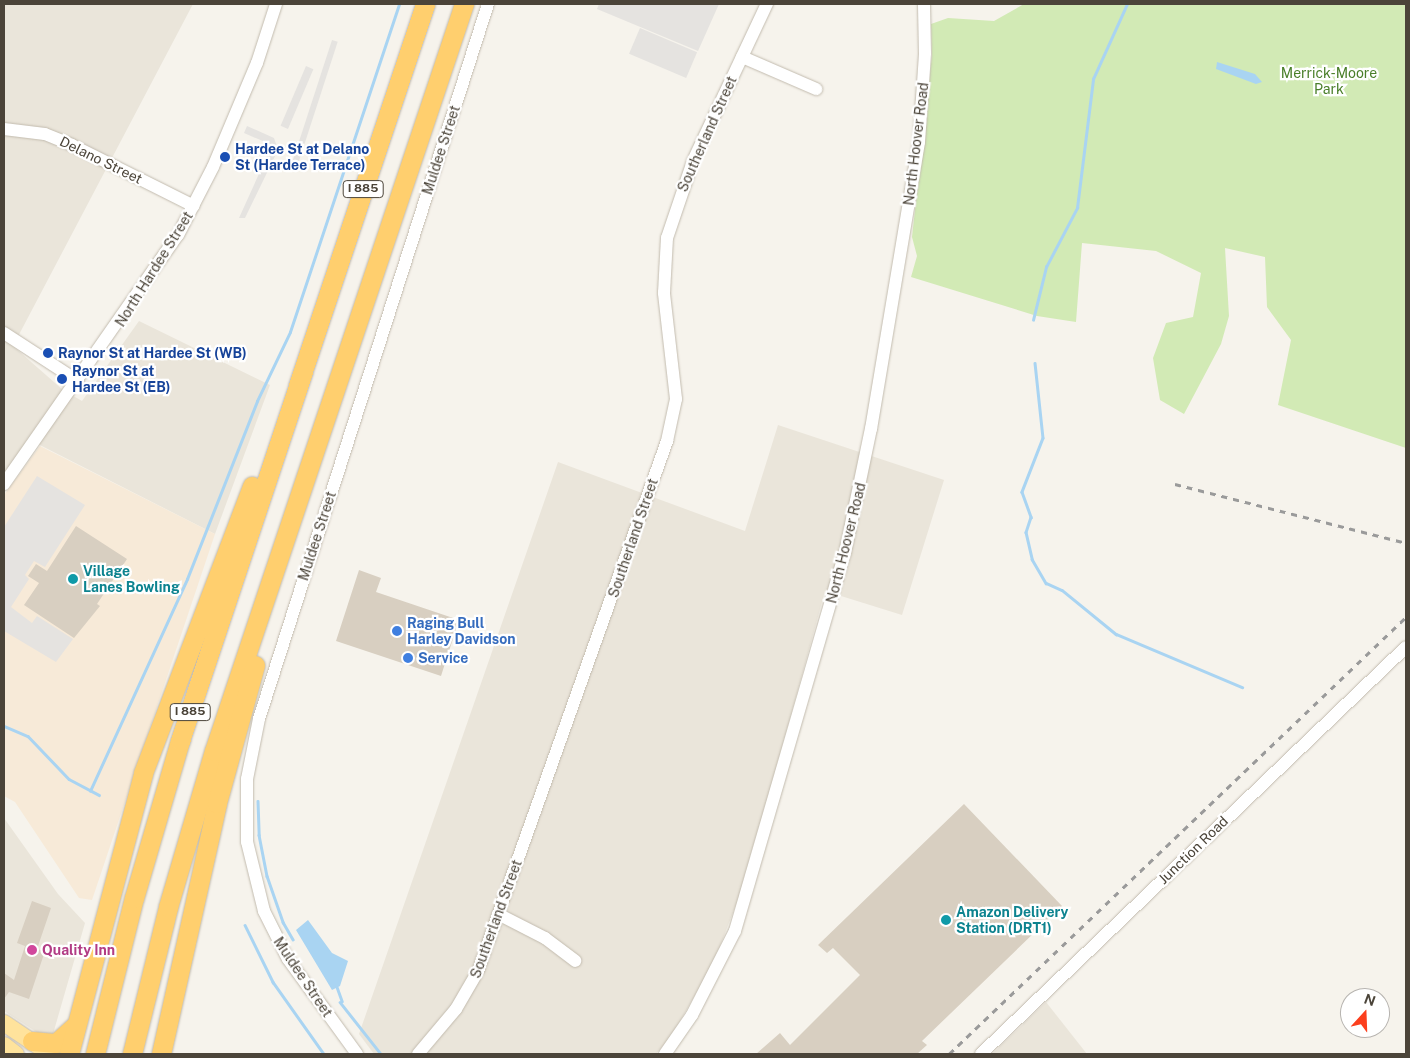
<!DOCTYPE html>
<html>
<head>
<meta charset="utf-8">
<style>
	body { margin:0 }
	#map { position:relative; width:1410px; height:1058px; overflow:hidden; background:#f6f3ec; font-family:"Public Sans",sans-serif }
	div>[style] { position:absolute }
	.residential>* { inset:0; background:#eae5da }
	.commercial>* { inset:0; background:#f7ead8 }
	.green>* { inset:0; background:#d2eab5 }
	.parking>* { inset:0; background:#e5e3e0; transform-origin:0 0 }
	.water>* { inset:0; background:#a9d4f2 }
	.stream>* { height:2.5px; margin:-1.25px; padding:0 1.25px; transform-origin:1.25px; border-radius:1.25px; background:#a9d4f2 }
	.building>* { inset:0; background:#d8cfc1 }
	.roads { filter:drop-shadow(0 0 1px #c2bbae) drop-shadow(0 0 1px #c2bbae) }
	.minor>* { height:12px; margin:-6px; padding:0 6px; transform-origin:6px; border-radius:6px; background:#fff }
	.major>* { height:16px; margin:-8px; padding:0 8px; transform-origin:8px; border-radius:8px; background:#ffe39c }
	.highway>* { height:19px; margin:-9.5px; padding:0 9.5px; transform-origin:9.5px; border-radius:9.5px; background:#ffcf6e }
	.rail>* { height:2.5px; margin-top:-1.25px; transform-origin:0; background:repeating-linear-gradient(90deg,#9a9a9a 0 6px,transparent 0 12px) }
	.dots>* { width:14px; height:14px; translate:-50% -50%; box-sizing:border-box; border:2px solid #fff; border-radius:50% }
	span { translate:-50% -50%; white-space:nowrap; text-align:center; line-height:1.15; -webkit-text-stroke:4.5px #fff; paint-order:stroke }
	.shield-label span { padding:1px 4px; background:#fff; border:1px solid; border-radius:4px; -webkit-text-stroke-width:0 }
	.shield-label { font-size:12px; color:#4b4439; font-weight:700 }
	.park-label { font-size:14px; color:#4a7f2a }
	.street-label { font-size:14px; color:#4b4439 }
	.transit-label { font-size:14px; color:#164399; font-weight:700 }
	.left { translate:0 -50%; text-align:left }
	.culture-label { font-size:14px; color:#0d838f; font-weight:700 }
	.shop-label { font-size:14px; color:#366cbe; font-weight:700 }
	.hotel-label { font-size:14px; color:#b23c85; font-weight:700 }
	.frame { position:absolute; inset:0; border:5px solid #4b4439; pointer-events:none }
	.north { position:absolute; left:1340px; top:988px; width:50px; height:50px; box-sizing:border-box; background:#fff; border:1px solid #b7b4b0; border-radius:50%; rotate:20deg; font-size:14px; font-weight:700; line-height:20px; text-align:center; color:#4b4439 }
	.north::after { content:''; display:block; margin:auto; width:18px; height:22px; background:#fc3f1d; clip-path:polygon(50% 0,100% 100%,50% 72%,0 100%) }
</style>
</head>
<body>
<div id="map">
	<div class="residential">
		<i style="clip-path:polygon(4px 4px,193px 4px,13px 346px,63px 390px,82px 401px,139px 321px,270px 385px,215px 534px,30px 440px,4px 476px)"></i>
		<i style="clip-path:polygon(778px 425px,944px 480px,902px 615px,825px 591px,746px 879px,713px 964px,672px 1035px,656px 1054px,374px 1054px,359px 1034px,558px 462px,745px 531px)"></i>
		<i style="clip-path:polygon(4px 818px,58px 894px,85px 923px,53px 1034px,38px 1033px,4px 1011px)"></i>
		<i style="clip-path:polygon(1046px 1002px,1087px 1054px,992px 1054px)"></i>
	</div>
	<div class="commercial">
		<i style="clip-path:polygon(40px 446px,215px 534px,92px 900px,79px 898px,15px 802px,4px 796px,4px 495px)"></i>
	</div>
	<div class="green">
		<i style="clip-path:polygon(1024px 4px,1406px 4px,1406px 448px,1278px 405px,1291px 340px,1267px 307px,1265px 257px,1225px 248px,1229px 316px,1221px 344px,1184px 414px,1160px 400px,1153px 358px,1166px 323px,1193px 317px,1201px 273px,1156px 251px,1082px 243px,1076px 322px,1037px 316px,911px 277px,917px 256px,912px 237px,932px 55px,931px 24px,948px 18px,994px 21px)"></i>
	</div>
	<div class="parking">
		<i style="clip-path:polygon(599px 4px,719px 4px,698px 51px,597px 9px)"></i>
		<i style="left:640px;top:28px;width:62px;height:28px;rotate:23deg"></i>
		<i style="left:332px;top:40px;width:6px;height:133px;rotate:18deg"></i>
		<i style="left:306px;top:66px;width:8px;height:65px;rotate:23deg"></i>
		<i style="clip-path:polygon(247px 126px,274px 138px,278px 150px,245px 218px,239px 218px,272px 145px,244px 133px)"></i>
		<i style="clip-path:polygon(37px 476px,85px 505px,45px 567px,34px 561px,25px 575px,29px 579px,11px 607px,32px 623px,37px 616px,73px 639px,56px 662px,4px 631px,4px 527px)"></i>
	</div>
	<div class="water">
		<i style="clip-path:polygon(1217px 62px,1255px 74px,1262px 82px,1256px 84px,1216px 69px)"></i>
		<i style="clip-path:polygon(308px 920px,332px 953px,348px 961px,340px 986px,332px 990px,296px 930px)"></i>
	</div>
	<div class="stream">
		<i style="left:1033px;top:320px;width:55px;rotate:-76.2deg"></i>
		<i style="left:1046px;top:267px;width:67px;rotate:-62.3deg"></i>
		<i style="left:1077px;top:208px;width:130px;rotate:-82.9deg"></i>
		<i style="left:1093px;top:79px;width:82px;rotate:-65.6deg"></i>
		<i style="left:1035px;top:363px;width:75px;rotate:83.9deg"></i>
		<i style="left:1043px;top:438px;width:58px;rotate:111.3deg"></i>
		<i style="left:1022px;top:492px;width:27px;rotate:70deg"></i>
		<i style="left:1031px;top:517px;width:16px;rotate:108deg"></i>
		<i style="left:1026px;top:532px;width:28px;rotate:77deg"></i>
		<i style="left:1032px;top:559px;width:28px;rotate:60deg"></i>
		<i style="left:1046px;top:583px;width:17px;rotate:24deg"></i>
		<i style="left:1062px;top:590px;width:70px;rotate:39.2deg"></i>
		<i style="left:1116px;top:634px;width:137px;rotate:22.8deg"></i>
		<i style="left:4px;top:726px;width:26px;rotate:23deg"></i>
		<i style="left:28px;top:736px;width:59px;rotate:46.4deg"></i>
		<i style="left:69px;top:779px;width:34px;rotate:28deg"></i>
		<i style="left:90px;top:791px;width:233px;rotate:-65.4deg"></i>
		<i style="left:187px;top:579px;width:191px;rotate:-68.5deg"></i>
		<i style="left:257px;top:401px;width:76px;rotate:-64.4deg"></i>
		<i style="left:290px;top:332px;width:346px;rotate:-71.6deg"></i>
		<i style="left:258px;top:801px;width:34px;rotate:88deg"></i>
		<i style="left:259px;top:835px;width:42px;rotate:79deg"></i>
		<i style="left:267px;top:876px;width:49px;rotate:70.8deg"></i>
		<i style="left:283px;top:922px;width:20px;rotate:60deg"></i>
		<i style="left:245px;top:925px;width:64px;rotate:63.8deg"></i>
		<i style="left:273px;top:982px;width:88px;rotate:54.7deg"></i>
		<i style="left:337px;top:987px;width:15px;rotate:70deg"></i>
		<i style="left:340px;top:1002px;width:66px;rotate:51.7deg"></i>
	</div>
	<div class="building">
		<i style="clip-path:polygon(76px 526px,127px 559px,97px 604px,100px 606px,74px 638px,24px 605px,39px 583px,28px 576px,36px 564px,47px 571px)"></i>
		<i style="clip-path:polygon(359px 570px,381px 578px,376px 592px,459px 620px,441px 676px,336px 641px)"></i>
		<i style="clip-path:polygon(964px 804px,1062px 906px,922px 1041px,927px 1045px,917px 1054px,756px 1054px,780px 1033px,790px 1045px,860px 975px,833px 948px,827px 953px,818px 945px)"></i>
		<i style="clip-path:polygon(32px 901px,51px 908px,37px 949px,45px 951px,29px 999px,9px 992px,4px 999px,4px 973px,14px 980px,25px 946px,17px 943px)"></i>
	</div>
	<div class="roads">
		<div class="minor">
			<i style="left:742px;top:57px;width:81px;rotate:23.4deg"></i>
			<i style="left:4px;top:129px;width:41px;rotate:7deg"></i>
			<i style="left:45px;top:134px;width:29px;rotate:22deg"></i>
			<i style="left:72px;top:145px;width:136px;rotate:26.6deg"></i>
			<i style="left:4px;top:333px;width:88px;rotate:33deg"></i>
			<i style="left:4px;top:484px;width:304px;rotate:-55.1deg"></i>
			<i style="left:178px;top:235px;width:76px;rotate:-62.8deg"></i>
			<i style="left:213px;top:167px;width:113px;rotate:-67.1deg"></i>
			<i style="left:257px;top:63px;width:62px;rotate:-72.1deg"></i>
			<i style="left:498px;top:914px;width:53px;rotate:27.1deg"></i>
			<i style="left:545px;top:938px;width:38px;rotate:37deg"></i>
			<i style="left:357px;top:1054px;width:117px;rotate:-126deg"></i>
			<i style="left:288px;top:959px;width:54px;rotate:-116.6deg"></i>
			<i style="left:264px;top:911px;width:71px;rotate:-103.8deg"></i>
			<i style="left:247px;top:842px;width:63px;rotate:-90deg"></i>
			<i style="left:247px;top:779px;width:61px;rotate:-78.7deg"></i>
			<i style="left:259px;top:719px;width:751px;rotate:-72.24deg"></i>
			<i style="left:418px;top:1054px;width:59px;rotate:-49.8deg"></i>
			<i style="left:456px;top:1009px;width:44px;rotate:-59.9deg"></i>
			<i style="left:478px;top:971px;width:563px;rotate:-70.37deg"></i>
			<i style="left:667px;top:441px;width:43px;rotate:-77.9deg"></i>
			<i style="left:676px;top:399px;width:107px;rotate:-96.5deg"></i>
			<i style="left:664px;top:293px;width:55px;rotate:-86.9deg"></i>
			<i style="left:667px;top:238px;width:81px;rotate:-71.3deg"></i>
			<i style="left:693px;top:161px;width:174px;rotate:-64.8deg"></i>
			<i style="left:665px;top:1054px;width:47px;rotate:-55.3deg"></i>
			<i style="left:692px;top:1015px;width:94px;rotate:-62.9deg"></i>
			<i style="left:735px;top:931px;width:394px;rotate:-73.8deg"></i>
			<i style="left:845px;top:553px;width:127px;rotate:-78.2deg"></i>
			<i style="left:871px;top:429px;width:291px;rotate:-80.5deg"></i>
			<i style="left:919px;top:142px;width:89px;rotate:-86.1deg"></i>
			<i style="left:925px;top:53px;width:49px;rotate:-91.2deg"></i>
			<i style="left:981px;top:1054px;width:588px;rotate:-43.76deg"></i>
		</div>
		<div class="major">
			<i style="left:4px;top:1023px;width:55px;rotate:34deg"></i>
			<i style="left:4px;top:1045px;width:15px;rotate:37deg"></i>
		</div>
		<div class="highway">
			<i style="left:32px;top:1041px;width:24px;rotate:5deg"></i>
			<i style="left:56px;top:1043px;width:27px;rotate:-42deg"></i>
			<i style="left:69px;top:1054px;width:291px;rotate:-75.2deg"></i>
			<i style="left:143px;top:773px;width:307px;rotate:-69.2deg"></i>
			<i style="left:95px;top:1054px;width:161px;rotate:-76deg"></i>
			<i style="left:134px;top:898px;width:164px;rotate:-73.7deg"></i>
			<i style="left:180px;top:741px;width:777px;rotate:-71.61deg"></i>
			<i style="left:132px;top:1054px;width:151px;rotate:-76.2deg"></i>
			<i style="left:168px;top:907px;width:163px;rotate:-73.6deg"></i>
			<i style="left:214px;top:751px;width:788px;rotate:-71.5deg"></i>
			<i style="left:161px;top:1054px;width:257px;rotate:-77.4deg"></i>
			<i style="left:217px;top:803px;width:143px;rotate:-74.6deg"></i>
		</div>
	</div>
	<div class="rail">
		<i style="left:1175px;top:484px;width:238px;rotate:14.3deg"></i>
		<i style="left:949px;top:1054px;width:632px;rotate:-43.72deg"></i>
	</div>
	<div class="dots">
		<i style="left:225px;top:157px;background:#1a4fb4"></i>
		<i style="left:48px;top:353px;background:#1a4fb4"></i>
		<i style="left:62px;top:379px;background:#1a4fb4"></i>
		<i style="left:73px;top:579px;background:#0f9aa8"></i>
		<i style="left:397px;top:631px;background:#3f7fe0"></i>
		<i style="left:408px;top:658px;background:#3f7fe0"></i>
		<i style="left:946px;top:920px;background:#0f9aa8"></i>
		<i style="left:32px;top:950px;background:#d1479c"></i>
	</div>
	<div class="shield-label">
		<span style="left:363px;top:189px">I 885</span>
		<span style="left:190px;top:712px">I 885</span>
	</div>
	<div class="park-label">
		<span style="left:1329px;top:81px">Merrick-Moore<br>Park</span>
	</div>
	<div class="street-label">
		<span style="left:707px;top:134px;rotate:-66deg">Southerland Street</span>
		<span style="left:916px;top:144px;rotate:-83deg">North Hoover Road</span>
		<span style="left:441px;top:150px;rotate:-72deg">Muldee Street</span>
		<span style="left:101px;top:160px;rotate:26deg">Delano Street</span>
		<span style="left:154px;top:269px;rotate:-58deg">North Hardee Street</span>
		<span style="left:317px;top:536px;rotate:-72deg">Muldee Street</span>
		<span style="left:633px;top:538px;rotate:-71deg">Southerland Street</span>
		<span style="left:846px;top:543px;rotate:-76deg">North Hoover Road</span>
		<span style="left:1193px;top:850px;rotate:-44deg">Junction Road</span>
		<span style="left:496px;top:919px;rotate:-70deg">Southerland Street</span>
		<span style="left:303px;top:977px;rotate:56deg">Muldee Street</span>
	</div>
	<div class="transit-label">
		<span class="left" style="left:235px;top:157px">Hardee St at Delano<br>St (Hardee Terrace)</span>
		<span class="left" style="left:58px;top:353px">Raynor St at Hardee St (WB)</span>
		<span class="left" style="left:72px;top:379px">Raynor St at<br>Hardee St (EB)</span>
	</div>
	<div class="culture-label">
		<span class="left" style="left:83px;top:579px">Village<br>Lanes Bowling</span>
		<span class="left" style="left:956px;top:920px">Amazon Delivery<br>Station (DRT1)</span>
	</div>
	<div class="shop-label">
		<span class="left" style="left:407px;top:631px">Raging Bull<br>Harley Davidson</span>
		<span class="left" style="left:418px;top:658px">Service</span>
	</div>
	<div class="hotel-label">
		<span class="left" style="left:42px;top:950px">Quality Inn</span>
	</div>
	<div class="frame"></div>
	<div class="north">N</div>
</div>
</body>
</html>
